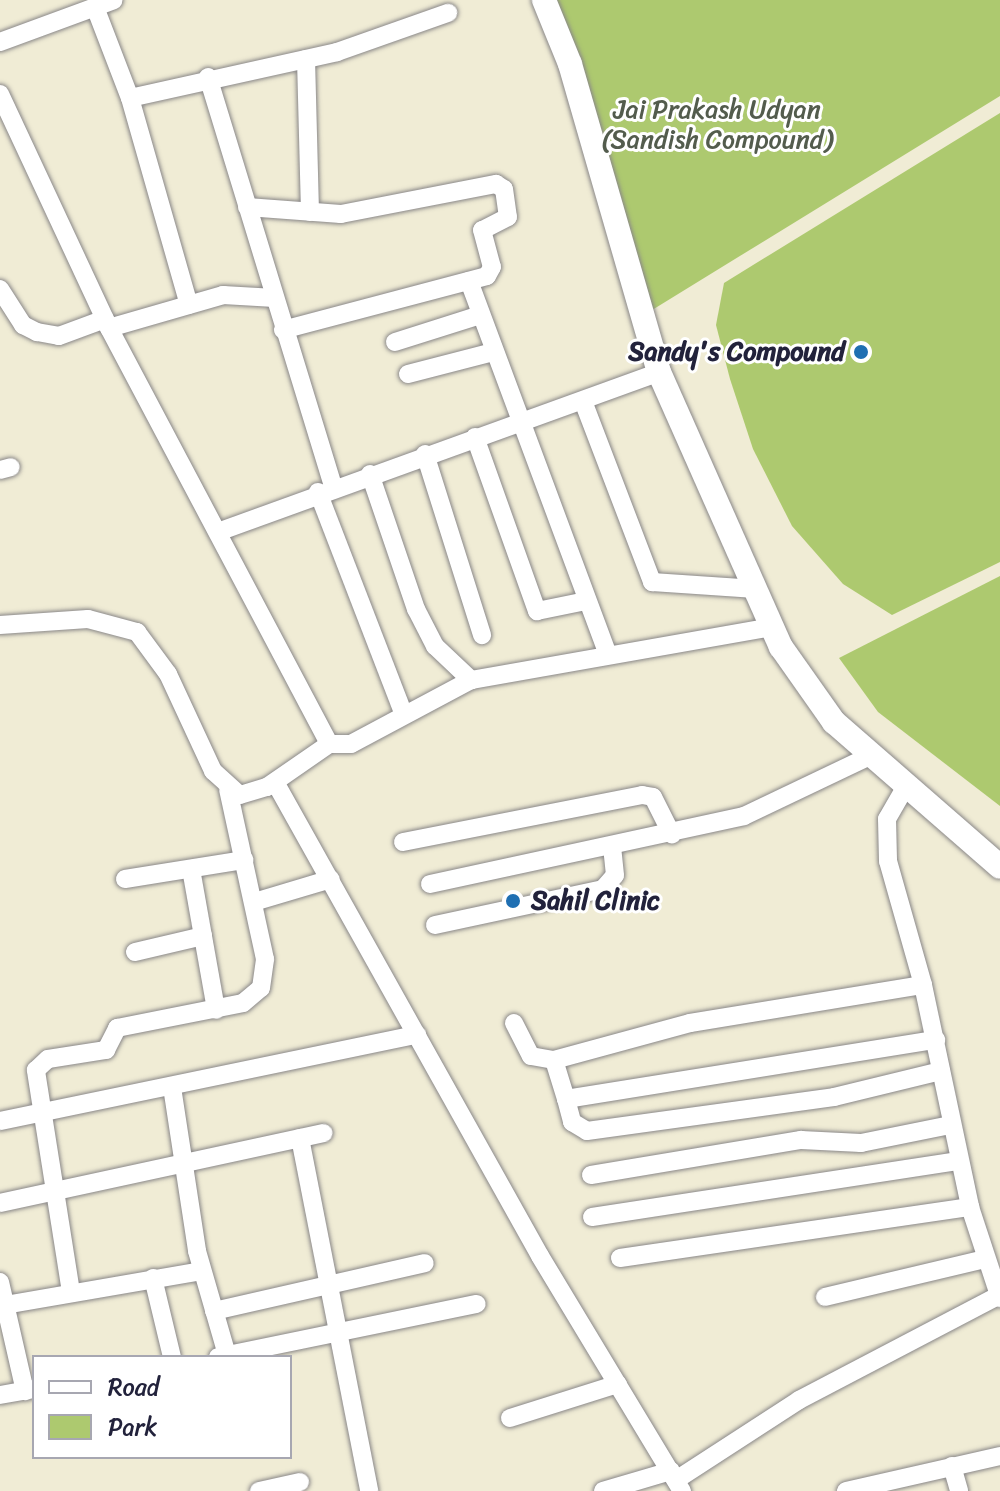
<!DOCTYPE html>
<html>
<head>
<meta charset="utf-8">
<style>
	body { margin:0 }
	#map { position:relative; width:1000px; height:1491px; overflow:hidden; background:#f0ecd5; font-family:Sriracha,sans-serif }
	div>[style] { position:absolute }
	.green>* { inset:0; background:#adc96f }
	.roads { filter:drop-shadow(0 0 2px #898788) drop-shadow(0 0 2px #898788) }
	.minor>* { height:18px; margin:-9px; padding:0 9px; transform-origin:9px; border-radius:9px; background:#fff }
	.major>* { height:24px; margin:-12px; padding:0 12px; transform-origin:12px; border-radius:12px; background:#fff }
	.dots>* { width:22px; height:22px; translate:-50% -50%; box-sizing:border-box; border:4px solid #fff; border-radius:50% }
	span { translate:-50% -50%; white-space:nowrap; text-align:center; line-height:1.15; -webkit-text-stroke:6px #fff; paint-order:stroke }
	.park-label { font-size:26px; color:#535c4d }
	.poi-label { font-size:26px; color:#22223b; font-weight:700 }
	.right { translate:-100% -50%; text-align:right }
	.left { translate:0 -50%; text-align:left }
	.legend { position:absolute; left:32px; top:1355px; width:260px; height:104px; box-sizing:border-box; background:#fff; border:2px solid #a7a7b1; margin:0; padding:10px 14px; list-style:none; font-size:24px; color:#22223b }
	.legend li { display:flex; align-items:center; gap:16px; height:40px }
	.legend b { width:40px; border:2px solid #a7a7b1 }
</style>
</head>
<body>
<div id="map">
	<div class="green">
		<i style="clip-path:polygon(544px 0,1000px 0,1000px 96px,644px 315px)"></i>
		<i style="clip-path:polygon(1000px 113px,1000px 562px,892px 615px,843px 584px,792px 526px,753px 449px,730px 379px,716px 325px,724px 283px)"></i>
		<i style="clip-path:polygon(1000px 576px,1000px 806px,878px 712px,839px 658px)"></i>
	</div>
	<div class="roads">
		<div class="minor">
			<i style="left:95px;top:7px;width:97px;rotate:69deg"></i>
			<i style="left:130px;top:98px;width:215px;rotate:74.1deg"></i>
			<i style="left:0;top:42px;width:121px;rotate:-20.2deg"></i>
			<i style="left:306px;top:59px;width:153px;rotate:88.5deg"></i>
			<i style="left:208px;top:77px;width:428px;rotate:73deg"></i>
			<i style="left:0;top:94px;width:258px;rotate:65deg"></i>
			<i style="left:109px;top:328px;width:471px;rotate:62.1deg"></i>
			<i style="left:329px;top:744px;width:22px"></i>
			<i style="left:351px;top:744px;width:136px;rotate:-28.1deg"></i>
			<i style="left:471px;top:680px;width:306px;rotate:-10deg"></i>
			<i style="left:130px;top:98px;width:212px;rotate:-12.5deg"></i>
			<i style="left:337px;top:52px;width:118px;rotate:-19.4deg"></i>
			<i style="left:247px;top:207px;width:94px;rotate:4.3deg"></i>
			<i style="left:341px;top:214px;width:158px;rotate:-11deg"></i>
			<i style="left:496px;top:184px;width:9px;rotate:32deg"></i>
			<i style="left:504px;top:189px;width:28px;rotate:82deg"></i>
			<i style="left:508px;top:217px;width:29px;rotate:153deg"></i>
			<i style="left:482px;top:230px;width:38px;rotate:75deg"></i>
			<i style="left:492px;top:267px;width:10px;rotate:119deg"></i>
			<i style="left:487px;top:276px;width:211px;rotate:165.2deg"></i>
			<i style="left:469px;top:281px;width:397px;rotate:69.6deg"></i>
			<i style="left:0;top:289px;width:43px;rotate:57.4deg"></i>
			<i style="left:23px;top:325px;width:16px;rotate:27deg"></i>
			<i style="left:37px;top:332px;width:22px;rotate:10deg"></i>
			<i style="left:59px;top:336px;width:49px;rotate:-20.3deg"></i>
			<i style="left:109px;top:328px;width:119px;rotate:-16.1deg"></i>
			<i style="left:223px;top:295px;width:52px;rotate:3.3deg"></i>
			<i style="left:395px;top:342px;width:89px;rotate:-17.6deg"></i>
			<i style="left:408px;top:374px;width:88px;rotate:-14.5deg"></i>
			<i style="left:583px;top:401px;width:194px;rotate:69.1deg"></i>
			<i style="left:652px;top:582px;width:104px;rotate:3.9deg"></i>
			<i style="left:475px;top:437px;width:185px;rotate:70.4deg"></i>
			<i style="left:537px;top:611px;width:50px;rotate:-11.5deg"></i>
			<i style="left:425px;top:454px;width:190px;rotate:72.5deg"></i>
			<i style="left:0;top:470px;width:11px;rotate:-15deg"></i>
			<i style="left:370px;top:474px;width:143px;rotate:71.2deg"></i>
			<i style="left:416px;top:609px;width:42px;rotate:62.8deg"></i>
			<i style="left:435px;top:646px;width:50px;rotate:43.4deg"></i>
			<i style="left:318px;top:492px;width:236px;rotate:68.9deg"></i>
			<i style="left:218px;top:532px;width:469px;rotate:-19.9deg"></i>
			<i style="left:0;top:625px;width:88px;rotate:-3.9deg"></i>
			<i style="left:88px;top:619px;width:51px;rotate:14.9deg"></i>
			<i style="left:137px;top:632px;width:52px;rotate:53.6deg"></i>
			<i style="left:168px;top:674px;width:107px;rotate:65.1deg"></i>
			<i style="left:213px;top:771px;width:36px;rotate:42deg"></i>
			<i style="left:240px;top:795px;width:28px;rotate:-17deg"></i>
			<i style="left:267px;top:787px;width:75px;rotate:-34.7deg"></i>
			<i style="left:275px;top:782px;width:543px;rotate:60.79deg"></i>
			<i style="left:540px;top:1256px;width:275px;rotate:58.9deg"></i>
			<i style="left:906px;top:786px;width:38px;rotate:120deg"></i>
			<i style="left:887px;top:819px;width:42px;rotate:88.6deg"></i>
			<i style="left:888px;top:861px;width:129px;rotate:74.2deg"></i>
			<i style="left:923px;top:985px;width:227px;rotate:78deg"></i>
			<i style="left:970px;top:1207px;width:96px;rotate:71.8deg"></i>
			<i style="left:403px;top:842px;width:244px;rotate:-11.1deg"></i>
			<i style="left:642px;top:795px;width:11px;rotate:10deg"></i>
			<i style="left:653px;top:797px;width:42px;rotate:63.4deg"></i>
			<i style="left:191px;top:869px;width:143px;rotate:79.9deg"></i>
			<i style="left:125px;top:879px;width:121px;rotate:-9.1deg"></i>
			<i style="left:430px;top:884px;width:321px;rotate:-12.2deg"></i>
			<i style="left:744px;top:816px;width:140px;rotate:-25.5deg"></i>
			<i style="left:254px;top:902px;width:80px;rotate:-16.6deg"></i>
			<i style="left:435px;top:925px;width:172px;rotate:-12.1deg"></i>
			<i style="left:603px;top:889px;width:18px;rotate:-49deg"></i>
			<i style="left:615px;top:875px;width:28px;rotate:-96deg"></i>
			<i style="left:135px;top:952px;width:70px;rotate:-13.2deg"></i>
			<i style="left:514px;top:1023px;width:37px;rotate:63deg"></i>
			<i style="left:531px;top:1056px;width:23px;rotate:10deg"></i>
			<i style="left:554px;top:1060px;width:41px;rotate:72.9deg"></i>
			<i style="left:566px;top:1099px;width:375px;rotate:-9.1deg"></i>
			<i style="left:554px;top:1060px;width:141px;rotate:-15.2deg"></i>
			<i style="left:690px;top:1023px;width:236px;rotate:-9.3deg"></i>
			<i style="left:172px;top:1087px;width:166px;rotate:81.3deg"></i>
			<i style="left:197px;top:1251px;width:108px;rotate:73.9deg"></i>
			<i style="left:566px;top:1099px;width:24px;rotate:75deg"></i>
			<i style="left:572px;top:1122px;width:17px;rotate:31deg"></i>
			<i style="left:587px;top:1131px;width:249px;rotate:-7.8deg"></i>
			<i style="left:834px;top:1097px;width:110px;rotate:-13.7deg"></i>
			<i style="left:0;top:1121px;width:426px;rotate:-11.7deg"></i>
			<i style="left:300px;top:1138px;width:360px;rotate:78.9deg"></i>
			<i style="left:591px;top:1175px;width:213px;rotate:-9.5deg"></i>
			<i style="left:801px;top:1140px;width:60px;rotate:2.9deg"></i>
			<i style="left:861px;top:1143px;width:91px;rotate:-11.4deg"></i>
			<i style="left:0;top:1203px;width:331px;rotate:-12.2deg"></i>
			<i style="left:592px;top:1217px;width:371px;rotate:-8.7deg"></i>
			<i style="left:620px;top:1258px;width:354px;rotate:-8.3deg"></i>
			<i style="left:153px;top:1278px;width:81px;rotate:76.5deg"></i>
			<i style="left:0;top:1282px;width:112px;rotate:77.1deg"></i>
			<i style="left:71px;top:1292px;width:225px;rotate:-99deg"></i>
			<i style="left:36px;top:1070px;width:16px;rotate:-43deg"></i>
			<i style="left:48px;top:1059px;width:59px;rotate:-8.8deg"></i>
			<i style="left:106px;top:1050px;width:25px;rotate:-63deg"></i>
			<i style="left:117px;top:1028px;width:128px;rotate:-11.2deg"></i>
			<i style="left:243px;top:1003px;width:23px;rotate:-40deg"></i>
			<i style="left:261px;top:988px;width:29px;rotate:-82deg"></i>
			<i style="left:265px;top:959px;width:173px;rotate:-102.3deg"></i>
			<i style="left:825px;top:1297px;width:163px;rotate:-13.4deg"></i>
			<i style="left:5px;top:1305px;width:199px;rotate:-9.8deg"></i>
			<i style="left:214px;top:1311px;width:216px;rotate:-12.8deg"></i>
			<i style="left:218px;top:1357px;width:264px;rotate:-11.6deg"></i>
			<i style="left:0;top:1395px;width:35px;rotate:-10deg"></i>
			<i style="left:510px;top:1418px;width:113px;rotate:-17.5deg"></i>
			<i style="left:952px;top:1466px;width:26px;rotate:74deg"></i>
			<i style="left:676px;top:1480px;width:147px;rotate:-33deg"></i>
			<i style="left:799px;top:1400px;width:225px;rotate:-27.6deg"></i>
			<i style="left:259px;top:1491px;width:42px;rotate:-12.4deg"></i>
			<i style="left:603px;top:1491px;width:71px;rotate:-16.4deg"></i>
			<i style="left:846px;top:1491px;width:158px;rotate:-12.8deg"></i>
		</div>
		<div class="major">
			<i style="left:544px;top:0;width:69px;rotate:67.9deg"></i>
			<i style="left:570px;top:64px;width:321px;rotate:73.9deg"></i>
			<i style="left:659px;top:372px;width:301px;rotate:66.1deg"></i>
			<i style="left:781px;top:647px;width:92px;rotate:54.8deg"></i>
			<i style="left:834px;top:722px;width:220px;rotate:41.1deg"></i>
		</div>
	</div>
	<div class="dots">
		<i style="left:861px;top:352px;background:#1f6fb2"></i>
		<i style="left:513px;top:901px;background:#1f6fb2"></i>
	</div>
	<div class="park-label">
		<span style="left:717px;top:125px">Jai Prakash Udyan<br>(Sandish Compound)</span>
	</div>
	<div class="poi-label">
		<span class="right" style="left:845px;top:352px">Sandy's Compound</span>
		<span class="left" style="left:531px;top:901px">Sahil Clinic</span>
	</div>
	<ul class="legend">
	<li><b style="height:10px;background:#fff"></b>Road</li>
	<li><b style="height:22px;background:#adc96f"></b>Park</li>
	</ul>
</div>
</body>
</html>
